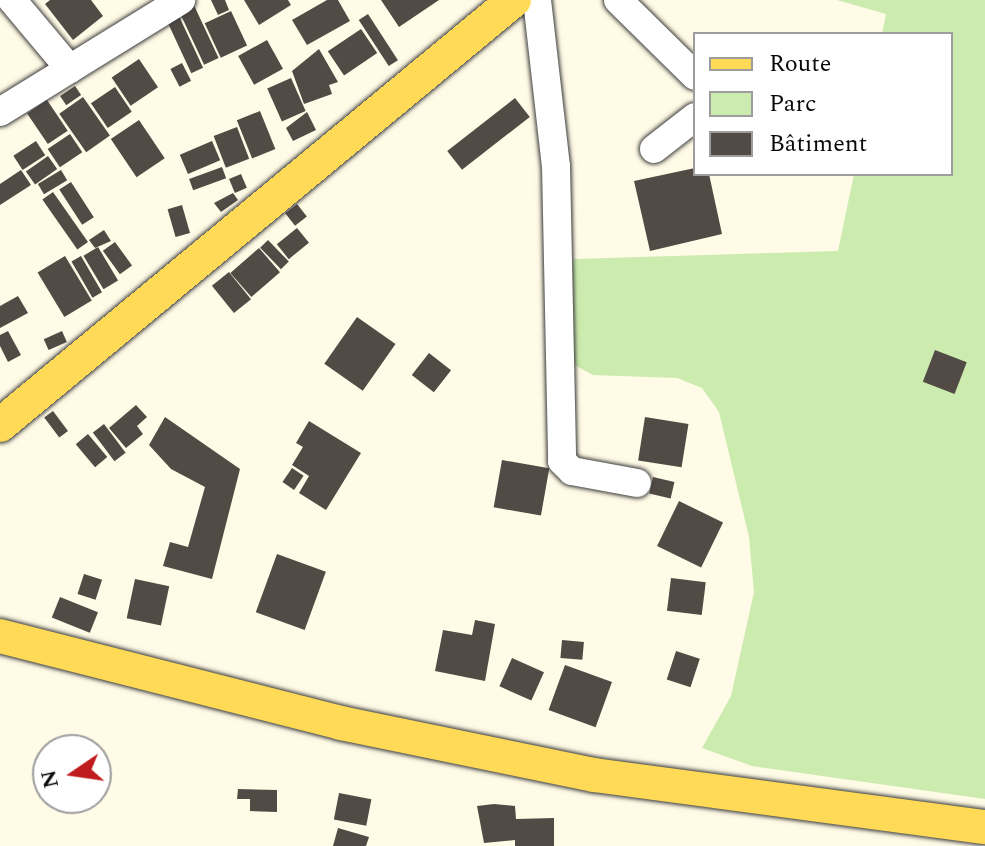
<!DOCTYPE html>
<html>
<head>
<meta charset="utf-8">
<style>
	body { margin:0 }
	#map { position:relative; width:985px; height:846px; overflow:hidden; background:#fffbe6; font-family:Spectral,serif }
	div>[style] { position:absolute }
	.green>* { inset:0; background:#ccebae }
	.building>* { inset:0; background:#524b45; transform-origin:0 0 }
	.roads { filter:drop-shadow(0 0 2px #3c3c3c) drop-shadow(0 0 2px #3c3c3c) }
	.minor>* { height:28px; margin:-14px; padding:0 14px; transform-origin:14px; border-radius:14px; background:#fff }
	.major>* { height:34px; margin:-17px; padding:0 17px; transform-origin:17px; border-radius:17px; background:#ffda56 }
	span { translate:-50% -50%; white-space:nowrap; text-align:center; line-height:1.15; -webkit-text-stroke:8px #fff; paint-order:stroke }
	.legend { position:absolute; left:693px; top:32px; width:260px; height:144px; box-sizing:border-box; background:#fff; border:2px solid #9d9d9d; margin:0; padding:10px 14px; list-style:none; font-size:24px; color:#090909 }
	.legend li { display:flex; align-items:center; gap:16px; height:40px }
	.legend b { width:40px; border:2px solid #9d9d9d }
	.north { position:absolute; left:32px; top:734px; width:80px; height:80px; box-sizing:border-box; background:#fff; border:2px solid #9d9d9d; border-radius:50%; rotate:257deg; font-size:22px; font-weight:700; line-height:32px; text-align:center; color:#090909 }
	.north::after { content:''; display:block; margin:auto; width:28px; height:36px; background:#c01b1e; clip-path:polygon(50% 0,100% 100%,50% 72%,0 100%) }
</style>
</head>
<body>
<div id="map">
	<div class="green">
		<i style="clip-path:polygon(837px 0,985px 0,985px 799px,752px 766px,702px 748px,731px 696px,754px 592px,749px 537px,719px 412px,702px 388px,677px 378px,593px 375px,569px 362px,567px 307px,574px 259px,838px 251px,854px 174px,951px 174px,951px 34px,882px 34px,886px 14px)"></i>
	</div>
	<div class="building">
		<i style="clip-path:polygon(50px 0,91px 0,103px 16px,73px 40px,45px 4px)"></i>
		<i style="clip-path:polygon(211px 0,225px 0,229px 10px,218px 15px)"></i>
		<i style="clip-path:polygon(244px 0,288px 0,291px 5px,259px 25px)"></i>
		<i style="clip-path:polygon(327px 0,338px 0,350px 21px,307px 45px,292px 20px)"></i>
		<i style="clip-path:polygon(381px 0,439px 0,399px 27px)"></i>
		<i style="left:192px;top:1px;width:63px;height:16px;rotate:65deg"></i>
		<i style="left:231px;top:11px;width:38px;height:29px;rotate:65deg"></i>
		<i style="left:368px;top:14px;width:55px;height:11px;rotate:57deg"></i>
		<i style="left:179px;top:16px;width:57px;height:13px;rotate:65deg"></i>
		<i style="left:361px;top:29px;width:29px;height:40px;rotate:56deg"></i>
		<i style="left:267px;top:40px;width:33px;height:33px;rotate:61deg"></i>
		<i style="clip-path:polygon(319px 49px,338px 82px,329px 85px,332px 94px,304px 104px,292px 71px)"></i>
		<i style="left:139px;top:59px;width:34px;height:33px;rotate:56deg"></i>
		<i style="left:182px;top:63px;width:20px;height:13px;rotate:63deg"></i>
		<i style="left:291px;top:78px;width:36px;height:26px;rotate:66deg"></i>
		<i style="left:75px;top:86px;width:11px;height:18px;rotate:56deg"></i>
		<i style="left:115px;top:87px;width:30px;height:29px;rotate:56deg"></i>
		<i style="left:83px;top:97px;width:47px;height:29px;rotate:55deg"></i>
		<i style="left:515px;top:98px;width:24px;height:86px;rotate:52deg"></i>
		<i style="left:47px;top:100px;width:37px;height:24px;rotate:56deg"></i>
		<i style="left:260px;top:111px;width:41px;height:25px;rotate:68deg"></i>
		<i style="clip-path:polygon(307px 112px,316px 130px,293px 141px,286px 128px)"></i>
		<i style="left:139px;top:120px;width:46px;height:34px;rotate:56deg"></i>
		<i style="left:237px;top:127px;width:34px;height:25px;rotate:69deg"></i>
		<i style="left:70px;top:134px;width:22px;height:27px;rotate:56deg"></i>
		<i style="left:36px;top:141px;width:17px;height:27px;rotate:57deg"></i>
		<i style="left:212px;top:141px;width:21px;height:35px;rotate:67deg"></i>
		<i style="left:48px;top:156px;width:16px;height:27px;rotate:55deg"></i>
		<i style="left:222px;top:167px;width:12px;height:35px;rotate:70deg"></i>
		<i style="clip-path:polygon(695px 168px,695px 174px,709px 174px,722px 234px,650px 251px,634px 181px)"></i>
		<i style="clip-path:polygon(21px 170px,31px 185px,0 205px,0 184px)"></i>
		<i style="left:61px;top:170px;width:12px;height:27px;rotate:59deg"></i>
		<i style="left:241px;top:174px;width:15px;height:13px;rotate:67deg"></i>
		<i style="left:71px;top:182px;width:42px;height:14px;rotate:57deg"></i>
		<i style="left:53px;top:192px;width:61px;height:13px;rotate:55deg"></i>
		<i style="clip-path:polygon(233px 193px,238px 200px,221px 212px,214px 203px)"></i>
		<i style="left:297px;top:204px;width:16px;height:15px;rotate:52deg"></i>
		<i style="left:182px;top:205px;width:29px;height:15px;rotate:74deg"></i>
		<i style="left:297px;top:228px;width:19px;height:26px;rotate:51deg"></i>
		<i style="clip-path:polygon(104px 230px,111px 241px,95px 248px,89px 240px)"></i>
		<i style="left:268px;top:240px;width:30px;height:11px;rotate:46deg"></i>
		<i style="left:115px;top:242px;width:29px;height:15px;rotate:54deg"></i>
		<i style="left:98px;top:247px;width:39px;height:17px;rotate:59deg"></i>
		<i style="left:259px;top:248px;width:32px;height:38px;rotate:49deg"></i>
		<i style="left:65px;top:256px;width:52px;height:32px;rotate:59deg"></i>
		<i style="left:81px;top:256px;width:42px;height:11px;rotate:60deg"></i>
		<i style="left:229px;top:272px;width:35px;height:22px;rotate:51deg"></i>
		<i style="clip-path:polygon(18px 296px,28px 313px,0 328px,0 306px)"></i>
		<i style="left:357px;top:317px;width:47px;height:57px;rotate:35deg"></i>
		<i style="clip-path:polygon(8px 331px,21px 355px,8px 362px,0 346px,0 335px)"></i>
		<i style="left:62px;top:331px;width:12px;height:20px;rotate:66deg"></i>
		<i style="left:935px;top:350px;width:34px;height:34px;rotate:21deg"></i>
		<i style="left:429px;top:353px;width:28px;height:28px;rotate:38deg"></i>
		<i style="clip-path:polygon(136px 405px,147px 417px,137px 426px,143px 434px,126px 448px,109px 428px)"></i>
		<i style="left:53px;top:411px;width:25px;height:11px;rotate:53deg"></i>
		<i style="clip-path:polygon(165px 417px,240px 469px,212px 579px,163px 566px,170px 542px,188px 547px,205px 487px,171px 469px,149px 445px)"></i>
		<i style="left:645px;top:417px;width:44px;height:44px;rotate:9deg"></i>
		<i style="clip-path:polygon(309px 421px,361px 453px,326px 510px,299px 493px,309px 476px,292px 465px,303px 447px,296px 443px)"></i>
		<i style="left:104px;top:424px;width:36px;height:14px;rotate:53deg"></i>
		<i style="left:88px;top:434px;width:30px;height:16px;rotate:50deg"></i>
		<i style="left:502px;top:460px;width:48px;height:48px;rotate:10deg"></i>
		<i style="left:292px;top:468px;width:14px;height:17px;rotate:34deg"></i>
		<i style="left:653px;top:477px;width:22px;height:17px;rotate:13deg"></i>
		<i style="left:679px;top:501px;width:49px;height:50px;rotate:26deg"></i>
		<i style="left:277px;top:554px;width:52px;height:62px;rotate:20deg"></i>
		<i style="left:84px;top:574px;width:19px;height:21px;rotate:18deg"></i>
		<i style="left:671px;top:578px;width:35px;height:33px;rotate:7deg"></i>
		<i style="left:135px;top:579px;width:35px;height:40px;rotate:12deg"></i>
		<i style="left:60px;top:597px;width:41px;height:22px;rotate:22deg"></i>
		<i style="clip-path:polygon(475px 620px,495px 624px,485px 681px,435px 671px,443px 630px,472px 635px)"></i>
		<i style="left:562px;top:640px;width:22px;height:18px;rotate:5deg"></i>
		<i style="left:676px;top:651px;width:25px;height:30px;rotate:18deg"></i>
		<i style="left:512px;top:658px;width:35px;height:31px;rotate:24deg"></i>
		<i style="left:565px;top:665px;width:50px;height:48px;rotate:20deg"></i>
		<i style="clip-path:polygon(238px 789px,277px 790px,277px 812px,250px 811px,250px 799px,237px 799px)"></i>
		<i style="left:339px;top:793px;width:33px;height:27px;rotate:11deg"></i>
		<i style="clip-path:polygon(494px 804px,515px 806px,516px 819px,554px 818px,554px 846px,515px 846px,515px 840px,484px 843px,477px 806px)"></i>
		<i style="clip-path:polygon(338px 828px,369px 837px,366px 846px,333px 846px)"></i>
	</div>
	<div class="roads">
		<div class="minor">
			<i style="left:12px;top:0;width:90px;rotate:50deg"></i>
			<i style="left:537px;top:0;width:167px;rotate:83.5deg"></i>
			<i style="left:556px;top:166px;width:295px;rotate:88.8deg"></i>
			<i style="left:562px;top:461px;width:14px;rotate:45deg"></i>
			<i style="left:572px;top:471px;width:66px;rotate:10.5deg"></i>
			<i style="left:618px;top:0;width:108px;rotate:44.6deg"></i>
			<i style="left:0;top:112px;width:213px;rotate:-31.7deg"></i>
			<i style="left:654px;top:149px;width:52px;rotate:-38deg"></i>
		</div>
		<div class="major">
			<i style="left:0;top:425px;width:667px;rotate:-39.59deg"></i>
			<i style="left:0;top:636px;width:352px;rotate:14.3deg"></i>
			<i style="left:341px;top:723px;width:258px;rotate:11.6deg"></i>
			<i style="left:594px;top:775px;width:394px;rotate:7.6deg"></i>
		</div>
	</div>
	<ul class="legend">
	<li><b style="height:10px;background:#ffda56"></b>Route</li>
	<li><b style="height:22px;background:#ccebae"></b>Parc</li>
	<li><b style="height:22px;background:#524b45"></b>Bâtiment</li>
	</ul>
	<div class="north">N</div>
</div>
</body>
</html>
